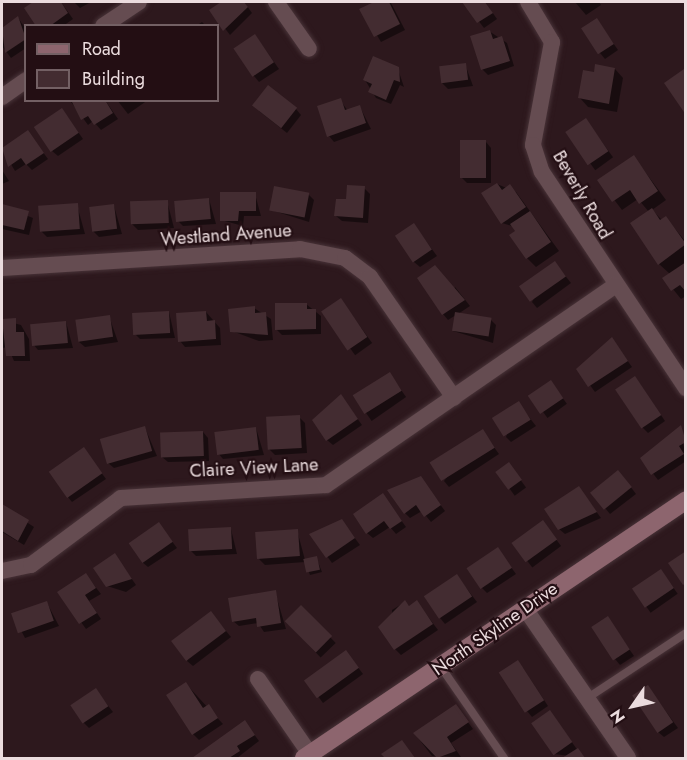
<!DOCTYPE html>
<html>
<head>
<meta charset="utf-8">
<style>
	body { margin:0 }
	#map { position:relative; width:687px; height:760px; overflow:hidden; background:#2d181d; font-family:Jost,sans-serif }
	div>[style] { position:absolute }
	.shadow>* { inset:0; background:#0007; transform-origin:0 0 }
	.building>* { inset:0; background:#432c31; transform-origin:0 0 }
	.roads { filter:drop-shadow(0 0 2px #483338) drop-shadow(0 0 2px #483338) }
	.lane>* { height:8px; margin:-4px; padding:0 4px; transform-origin:4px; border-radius:4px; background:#654c51 }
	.street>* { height:16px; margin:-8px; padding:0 8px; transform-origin:8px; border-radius:8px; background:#654c51 }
	.secondary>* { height:18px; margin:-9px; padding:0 9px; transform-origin:9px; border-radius:9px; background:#8d656e }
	span { translate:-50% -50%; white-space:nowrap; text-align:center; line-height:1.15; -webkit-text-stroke:4.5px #230e13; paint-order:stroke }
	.street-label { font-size:18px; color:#ebdcde }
	.frame { position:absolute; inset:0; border:3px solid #ebdcde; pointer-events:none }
	.legend { position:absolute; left:24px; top:24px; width:195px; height:78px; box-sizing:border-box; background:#230e13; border:2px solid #736064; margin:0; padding:8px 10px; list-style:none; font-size:18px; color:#ebdcde }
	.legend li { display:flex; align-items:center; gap:12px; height:30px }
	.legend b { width:30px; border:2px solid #736064 }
	.north { position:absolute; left:603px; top:676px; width:60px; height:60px; -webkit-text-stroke:4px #230e13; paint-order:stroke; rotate:236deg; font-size:16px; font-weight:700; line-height:24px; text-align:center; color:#ebdcde }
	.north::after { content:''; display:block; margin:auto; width:21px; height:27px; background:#ebdcde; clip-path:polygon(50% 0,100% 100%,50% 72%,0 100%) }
</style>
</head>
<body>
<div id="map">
	<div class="shadow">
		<i style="clip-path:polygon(36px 2px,61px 2px,73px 19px,63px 26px,38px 26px,26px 8px)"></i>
		<i style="clip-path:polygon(74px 2px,91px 2px,80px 8px)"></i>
		<i style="clip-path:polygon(224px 2px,244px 2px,252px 13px,230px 35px,211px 10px)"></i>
		<i style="clip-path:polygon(377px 2px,391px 3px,405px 30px,381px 42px,361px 9px)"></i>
		<i style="clip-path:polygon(464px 2px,485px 2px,497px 19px,484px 28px)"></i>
		<i style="clip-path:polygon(575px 2px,599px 2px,601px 5px,586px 15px)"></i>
		<i style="clip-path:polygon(18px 18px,26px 29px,26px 48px,11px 58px,2px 46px,2px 30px)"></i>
		<i style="clip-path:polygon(597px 20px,618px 50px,605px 59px,600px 53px)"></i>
		<i style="clip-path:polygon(202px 22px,206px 26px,196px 26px)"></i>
		<i style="clip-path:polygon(489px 31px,507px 43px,514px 66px,488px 75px,482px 69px)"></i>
		<i style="clip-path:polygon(255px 35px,279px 69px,259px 82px,254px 76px)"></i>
		<i style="clip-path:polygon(465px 64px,473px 86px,448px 89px,442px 83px)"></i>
		<i style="clip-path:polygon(398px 69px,404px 87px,400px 85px,391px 104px,376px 98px,365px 80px)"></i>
		<i style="clip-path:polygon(615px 69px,623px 78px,617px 112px,588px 107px,580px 98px,595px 74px)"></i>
		<i style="clip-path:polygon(105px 100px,118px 119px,101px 130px,93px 121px,88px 125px,71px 102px)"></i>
		<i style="clip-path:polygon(117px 100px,148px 100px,128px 114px)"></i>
		<i style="clip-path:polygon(340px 100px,348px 111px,360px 107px,371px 129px,334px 142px,329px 136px)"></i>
		<i style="clip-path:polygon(296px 109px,301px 115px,287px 133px,259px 111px)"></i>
		<i style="clip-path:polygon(67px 116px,83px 139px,58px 156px,52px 151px)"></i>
		<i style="left:586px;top:120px;width:46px;height:22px;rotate:54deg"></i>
		<i style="clip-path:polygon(28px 132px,48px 159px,32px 170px,26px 164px,15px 171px,2px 149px)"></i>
		<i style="clip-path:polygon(486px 142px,491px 148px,491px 183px,467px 183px,461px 177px)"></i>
		<i style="clip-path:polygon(634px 157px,666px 200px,652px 210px,662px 220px,666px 218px,686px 242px,686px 296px,681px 299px,664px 278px,670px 274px,659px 264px,649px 212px,638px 199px,622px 210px,599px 180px)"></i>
		<i style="clip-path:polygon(2px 170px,9px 181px,2px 184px)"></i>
		<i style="clip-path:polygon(497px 184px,516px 192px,559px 251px,536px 267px,527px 258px,511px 235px,517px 232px,512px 226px,502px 223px)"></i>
		<i style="clip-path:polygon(364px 188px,370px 194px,368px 223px,342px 221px,336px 216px)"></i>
		<i style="clip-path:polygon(255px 194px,261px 216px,244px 216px,243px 226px,221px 220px)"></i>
		<i style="clip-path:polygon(308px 194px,314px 200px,309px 222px,271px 210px)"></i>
		<i style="clip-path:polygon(209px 199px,216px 224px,183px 226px,177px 220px)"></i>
		<i style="clip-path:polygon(167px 201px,174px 228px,138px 230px,132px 224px)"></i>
		<i style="clip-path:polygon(77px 205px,85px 234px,47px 237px,41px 231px)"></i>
		<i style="clip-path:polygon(2px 206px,33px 218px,29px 235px,2px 229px)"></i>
		<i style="clip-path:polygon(114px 206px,122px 234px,99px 237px,93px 231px)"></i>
		<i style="clip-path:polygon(414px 225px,437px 256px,420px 267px,414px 262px)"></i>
		<i style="clip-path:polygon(555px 263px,571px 283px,537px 308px,532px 302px)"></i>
		<i style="clip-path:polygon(455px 287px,470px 306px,458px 314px,491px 320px,496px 325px,493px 343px,453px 331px,456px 315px,448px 320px,443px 314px)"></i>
		<i style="left:341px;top:300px;width:53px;height:21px;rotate:54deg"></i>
		<i style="clip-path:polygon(306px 304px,321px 316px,321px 334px,282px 335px,276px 329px)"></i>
		<i style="clip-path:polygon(254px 308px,271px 319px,273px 340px,259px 341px,232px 331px)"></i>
		<i style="clip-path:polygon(169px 312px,175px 338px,140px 339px,135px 334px)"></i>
		<i style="clip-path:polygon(206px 312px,220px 328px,221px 345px,185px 347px,180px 341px)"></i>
		<i style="clip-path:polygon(109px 316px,118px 342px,85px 347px,79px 342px)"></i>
		<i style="clip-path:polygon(2px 320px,21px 325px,29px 339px,30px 361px,14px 361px,8px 347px,2px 348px)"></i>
		<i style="clip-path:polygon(66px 322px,73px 348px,38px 350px,33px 344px)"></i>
		<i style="clip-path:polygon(612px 339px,632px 367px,595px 392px,578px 369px)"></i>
		<i style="left:390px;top:374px;width:28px;height:42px;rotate:55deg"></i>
		<i style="left:551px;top:382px;width:27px;height:24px;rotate:54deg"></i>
		<i style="clip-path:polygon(640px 384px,665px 421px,648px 433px,642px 427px)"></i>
		<i style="clip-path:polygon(341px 396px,362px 425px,333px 445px,327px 440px)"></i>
		<i style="clip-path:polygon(518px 403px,536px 426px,511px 442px,506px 437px)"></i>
		<i style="clip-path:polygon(299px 417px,305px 423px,307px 453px,275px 455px,269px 449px)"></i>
		<i style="clip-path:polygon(681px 427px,686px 461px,658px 480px,642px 459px)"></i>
		<i style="clip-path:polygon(145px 428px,157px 456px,114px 468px,108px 463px)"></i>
		<i style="clip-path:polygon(256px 428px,264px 455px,223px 459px,218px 453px)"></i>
		<i style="clip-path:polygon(482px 431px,499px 454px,449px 487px,444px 481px)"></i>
		<i style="clip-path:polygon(203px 432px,208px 438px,209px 461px,168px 462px,162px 457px)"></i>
		<i style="clip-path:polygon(84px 449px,106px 479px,72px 502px,67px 496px)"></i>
		<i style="left:509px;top:464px;width:29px;height:14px;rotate:54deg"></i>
		<i style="clip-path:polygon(420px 477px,445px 511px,431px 522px,422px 511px,410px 518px,405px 513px)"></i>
		<i style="clip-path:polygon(624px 478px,636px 494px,610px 514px,605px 508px)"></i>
		<i style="clip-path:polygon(579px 488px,601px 518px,565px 534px,559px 529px)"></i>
		<i style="clip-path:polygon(383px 495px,406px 527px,396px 534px,390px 527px,373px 538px,367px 533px)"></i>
		<i style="clip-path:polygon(2px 506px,34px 527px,24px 545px,2px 532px)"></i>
		<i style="clip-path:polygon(342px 521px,360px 545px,332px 563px,311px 534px)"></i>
		<i style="left:543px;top:522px;width:30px;height:36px;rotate:53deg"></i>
		<i style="clip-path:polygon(159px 524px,177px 548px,148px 567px,142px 562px)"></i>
		<i style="clip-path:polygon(231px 529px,237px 554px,196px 556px,190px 550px)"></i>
		<i style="clip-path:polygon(297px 530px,305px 560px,316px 557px,322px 572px,310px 575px,305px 562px,265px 565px,259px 559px)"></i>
		<i style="clip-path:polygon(498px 549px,516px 574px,487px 593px,482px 588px)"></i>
		<i style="clip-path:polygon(115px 555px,136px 585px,126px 592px,107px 586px)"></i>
		<i style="left:661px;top:570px;width:29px;height:33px;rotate:55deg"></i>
		<i style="clip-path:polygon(86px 575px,101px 594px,89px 601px,101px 619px,86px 629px,60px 593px)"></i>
		<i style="clip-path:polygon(457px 576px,477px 602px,445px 624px,440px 618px)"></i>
		<i style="clip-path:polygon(275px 592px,286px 629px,264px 632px,258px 623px,239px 626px,233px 621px)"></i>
		<i style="clip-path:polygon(405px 602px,410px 607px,417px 602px,438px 630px,401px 655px,395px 649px,392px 610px)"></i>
		<i style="clip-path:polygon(47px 603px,59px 626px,25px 638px,13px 615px)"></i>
		<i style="left:301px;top:607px;width:50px;height:21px;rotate:46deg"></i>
		<i style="clip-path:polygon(608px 618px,634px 656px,620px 665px,615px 659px)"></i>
		<i style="clip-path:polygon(216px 619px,231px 637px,193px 666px,187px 661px)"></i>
		<i style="clip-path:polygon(351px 658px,363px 674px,323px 703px,306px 680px)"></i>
		<i style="clip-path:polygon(523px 668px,548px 706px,532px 717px,527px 711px)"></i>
		<i style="clip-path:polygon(186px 684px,223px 724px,199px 740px,193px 734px)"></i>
		<i style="clip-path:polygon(648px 687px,678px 728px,664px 737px,658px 732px)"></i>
		<i style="clip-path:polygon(95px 689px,113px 712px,89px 728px,84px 723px)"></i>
		<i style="clip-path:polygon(456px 706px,473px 729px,451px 743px,461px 757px,432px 756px,415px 734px)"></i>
		<i style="clip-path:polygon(550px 711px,576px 748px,585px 758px,554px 754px)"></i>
		<i style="clip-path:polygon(245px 722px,259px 741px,237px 758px,194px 758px)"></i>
	</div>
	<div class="building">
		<i style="clip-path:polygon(33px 2px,61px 2px,68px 13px,50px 26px,36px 26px,24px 8px)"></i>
		<i style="clip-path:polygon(221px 2px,244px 2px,248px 7px,223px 31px,209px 10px)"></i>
		<i style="clip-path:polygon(374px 2px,389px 2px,400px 24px,374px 37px,359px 9px)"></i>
		<i style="clip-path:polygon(462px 2px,485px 2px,493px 13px,477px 23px)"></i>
		<i style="clip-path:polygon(18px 16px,26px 39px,5px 53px,2px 28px)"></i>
		<i style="left:597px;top:18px;width:31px;height:19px;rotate:57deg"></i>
		<i style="clip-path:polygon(490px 30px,493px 39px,502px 36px,510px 61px,481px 70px,470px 36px)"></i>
		<i style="left:255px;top:34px;width:34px;height:26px;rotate:56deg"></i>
		<i style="clip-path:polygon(373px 56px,399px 67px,400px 82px,394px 80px,386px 100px,368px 92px,372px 84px,363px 80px)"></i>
		<i style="left:466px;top:63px;width:17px;height:27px;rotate:83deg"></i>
		<i style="clip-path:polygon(595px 64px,615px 68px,609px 104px,578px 98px,583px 70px,594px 72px)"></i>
		<i style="clip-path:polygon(684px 69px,686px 71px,686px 115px,664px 83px)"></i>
		<i style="left:268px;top:85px;width:37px;height:26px;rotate:38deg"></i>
		<i style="clip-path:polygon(341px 98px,345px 110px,360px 105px,366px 123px,327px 137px,317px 106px)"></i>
		<i style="clip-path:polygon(71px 100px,105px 100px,113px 113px,94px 125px,88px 116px,81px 120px)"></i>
		<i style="left:62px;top:108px;width:30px;height:34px;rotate:56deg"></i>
		<i style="left:586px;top:118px;width:40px;height:25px;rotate:56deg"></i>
		<i style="clip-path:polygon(28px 130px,44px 153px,26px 165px,21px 158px,8px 167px,2px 148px)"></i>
		<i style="left:460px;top:140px;width:26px;height:38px"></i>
		<i style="clip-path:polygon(634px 155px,658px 191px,639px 204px,630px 190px,612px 202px,597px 180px)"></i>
		<i style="clip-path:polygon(497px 183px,502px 190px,510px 184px,526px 207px,501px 224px,481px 193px)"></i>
		<i style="clip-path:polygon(347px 185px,365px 186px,363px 218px,334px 216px,336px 199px,346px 199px)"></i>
		<i style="left:274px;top:186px;width:36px;height:25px;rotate:11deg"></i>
		<i style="clip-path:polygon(220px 192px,256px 192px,256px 211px,239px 211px,238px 221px,220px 221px)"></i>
		<i style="left:209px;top:198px;width:21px;height:35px;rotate:85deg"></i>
		<i style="left:168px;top:200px;width:23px;height:38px;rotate:88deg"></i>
		<i style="left:78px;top:203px;width:26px;height:40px;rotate:86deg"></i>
		<i style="clip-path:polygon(2px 204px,29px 211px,24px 230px,2px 225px)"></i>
		<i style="left:114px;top:204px;width:25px;height:25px;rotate:83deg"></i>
		<i style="clip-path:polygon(652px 208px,660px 220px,666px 216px,686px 244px,658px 265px,630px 223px)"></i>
		<i style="clip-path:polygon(530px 211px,551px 242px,526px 259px,509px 235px,515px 231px,510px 224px)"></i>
		<i style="left:414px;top:223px;width:32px;height:23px;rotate:56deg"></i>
		<i style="left:555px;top:261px;width:19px;height:44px;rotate:55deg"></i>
		<i style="clip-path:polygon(686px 262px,686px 292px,680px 285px,671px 291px,662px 278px)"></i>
		<i style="clip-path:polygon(435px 265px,465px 300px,442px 315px,417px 278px)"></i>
		<i style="left:341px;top:298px;width:47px;height:24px;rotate:56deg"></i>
		<i style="clip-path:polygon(275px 303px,307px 303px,307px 309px,316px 309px,316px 329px,275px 330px)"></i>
		<i style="clip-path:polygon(255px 306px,255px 313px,266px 312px,268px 335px,230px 332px,228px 309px)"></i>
		<i style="left:169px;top:311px;width:22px;height:37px;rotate:87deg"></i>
		<i style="clip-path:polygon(206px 311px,207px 321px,215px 320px,216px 339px,178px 342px,176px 313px)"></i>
		<i style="left:455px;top:312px;width:37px;height:19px;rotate:9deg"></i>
		<i style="left:110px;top:315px;width:22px;height:35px;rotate:82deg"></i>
		<i style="clip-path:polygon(16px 318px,16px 332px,24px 332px,25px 356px,6px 356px,2px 319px)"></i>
		<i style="left:66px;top:321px;width:22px;height:36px;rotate:85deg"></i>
		<i style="clip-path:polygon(612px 337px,628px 361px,588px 387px,576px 369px)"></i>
		<i style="left:390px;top:372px;width:22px;height:44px;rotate:58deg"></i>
		<i style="left:635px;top:376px;width:47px;height:24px;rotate:56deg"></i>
		<i style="left:551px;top:380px;width:22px;height:28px;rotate:56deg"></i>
		<i style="clip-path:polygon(341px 394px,358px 419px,326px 441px,312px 420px)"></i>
		<i style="left:519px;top:401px;width:22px;height:32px;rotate:58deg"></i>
		<i style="left:300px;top:415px;width:33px;height:34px;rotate:87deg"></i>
		<i style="clip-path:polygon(681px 425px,686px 442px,679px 446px,684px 454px,651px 475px,640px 458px)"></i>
		<i style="left:145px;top:426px;width:26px;height:47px;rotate:74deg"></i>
		<i style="left:256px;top:427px;width:23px;height:42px;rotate:83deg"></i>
		<i style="left:483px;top:429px;width:22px;height:63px;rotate:58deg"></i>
		<i style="left:203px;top:431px;width:25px;height:43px;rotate:88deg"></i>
		<i style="left:84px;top:447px;width:32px;height:43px;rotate:55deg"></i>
		<i style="left:509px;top:462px;width:22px;height:17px;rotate:54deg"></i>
		<i style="left:618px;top:470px;width:22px;height:36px;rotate:51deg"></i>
		<i style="clip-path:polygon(421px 476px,441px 505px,424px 517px,416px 505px,404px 514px,387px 490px)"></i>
		<i style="clip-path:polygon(579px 486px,597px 512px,558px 530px,544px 509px)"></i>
		<i style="clip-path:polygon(383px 493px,402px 521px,390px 529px,384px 521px,366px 534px,353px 514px)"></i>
		<i style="clip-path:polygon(2px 504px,29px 520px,18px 541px,2px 531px)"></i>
		<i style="clip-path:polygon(342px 519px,355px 538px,326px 558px,309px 534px)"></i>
		<i style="left:543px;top:520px;width:24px;height:39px;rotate:54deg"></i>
		<i style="left:159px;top:522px;width:24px;height:37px;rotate:55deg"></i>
		<i style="left:231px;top:527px;width:22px;height:43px;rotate:87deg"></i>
		<i style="left:298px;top:529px;width:27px;height:43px;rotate:86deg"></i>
		<i style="left:498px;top:547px;width:25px;height:38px;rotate:56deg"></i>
		<i style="clip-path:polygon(686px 551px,686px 583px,683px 585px,668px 563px)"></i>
		<i style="clip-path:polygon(115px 553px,132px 579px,106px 587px,93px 568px)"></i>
		<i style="left:317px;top:556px;width:14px;height:14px;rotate:78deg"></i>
		<i style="left:661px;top:569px;width:23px;height:35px;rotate:56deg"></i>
		<i style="clip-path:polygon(86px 573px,96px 588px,85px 595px,97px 613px,79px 624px,57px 592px)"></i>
		<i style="left:457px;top:574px;width:27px;height:40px;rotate:56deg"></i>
		<i style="clip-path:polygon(276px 590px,281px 623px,257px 627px,256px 618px,232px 622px,228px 598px)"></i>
		<i style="clip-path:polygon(405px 600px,409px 606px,417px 600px,433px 624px,394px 650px,378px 627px)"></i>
		<i style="left:47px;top:601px;width:21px;height:38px;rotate:71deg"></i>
		<i style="left:301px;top:605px;width:44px;height:23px;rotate:45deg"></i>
		<i style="left:211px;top:611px;width:25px;height:50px;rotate:53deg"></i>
		<i style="left:608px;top:616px;width:40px;height:20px;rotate:57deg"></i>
		<i style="left:346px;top:650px;width:22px;height:52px;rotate:54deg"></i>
		<i style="left:518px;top:660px;width:48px;height:23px;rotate:57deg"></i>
		<i style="clip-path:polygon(186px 682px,203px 708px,209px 704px,218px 718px,192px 735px,166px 695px)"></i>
		<i style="left:648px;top:685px;width:45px;height:19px;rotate:56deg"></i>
		<i style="left:96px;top:688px;width:22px;height:31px;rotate:56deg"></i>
		<i style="clip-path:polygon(456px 704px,469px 722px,447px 737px,456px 751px,437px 758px,413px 733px)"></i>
		<i style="left:550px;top:710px;width:39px;height:23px;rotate:55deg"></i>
		<i style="clip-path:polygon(245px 720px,255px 735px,237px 746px,240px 751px,229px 758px,192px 758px)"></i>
		<i style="clip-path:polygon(402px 740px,415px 758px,385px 758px,381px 754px)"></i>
		<i style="clip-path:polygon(578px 748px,585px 758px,562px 758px)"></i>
	</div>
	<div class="roads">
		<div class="lane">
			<i style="left:441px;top:667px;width:111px;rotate:55.3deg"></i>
			<i style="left:586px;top:699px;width:120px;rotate:-33.4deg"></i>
		</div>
		<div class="street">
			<i style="left:276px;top:2px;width:57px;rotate:54.9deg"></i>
			<i style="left:528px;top:2px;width:47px;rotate:59deg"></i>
			<i style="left:552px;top:42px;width:105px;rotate:100.5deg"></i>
			<i style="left:533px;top:145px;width:28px;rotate:72deg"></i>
			<i style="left:542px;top:172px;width:260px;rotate:56.3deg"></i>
			<i style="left:103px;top:26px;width:43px;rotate:-33.7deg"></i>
			<i style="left:2px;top:97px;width:29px;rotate:-35deg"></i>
			<i style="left:2px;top:268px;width:299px;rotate:-3.6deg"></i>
			<i style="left:300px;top:249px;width:46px;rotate:11.3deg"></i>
			<i style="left:345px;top:258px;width:31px;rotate:37deg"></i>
			<i style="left:370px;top:277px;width:147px;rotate:55.2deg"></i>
			<i style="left:2px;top:571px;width:30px;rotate:-12deg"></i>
			<i style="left:31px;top:565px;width:112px;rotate:-36.7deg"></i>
			<i style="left:121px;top:498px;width:205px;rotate:-3.6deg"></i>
			<i style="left:326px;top:485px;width:351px;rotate:-34.6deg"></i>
			<i style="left:524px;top:607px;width:183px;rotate:55.4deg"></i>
			<i style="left:258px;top:679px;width:91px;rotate:55.3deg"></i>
		</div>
		<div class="secondary">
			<i style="left:304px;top:758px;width:461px;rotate:-34deg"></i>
		</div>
	</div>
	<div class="street-label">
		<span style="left:582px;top:195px;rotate:60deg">Beverly Road</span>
		<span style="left:226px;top:235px;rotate:-4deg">Westland Avenue</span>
		<span style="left:254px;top:468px;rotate:-3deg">Claire View Lane</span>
		<span style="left:495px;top:629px;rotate:-35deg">North Skyline Drive</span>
	</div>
	<div class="frame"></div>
	<ul class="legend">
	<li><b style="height:8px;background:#8d656e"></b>Road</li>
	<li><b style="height:16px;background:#432c31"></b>Building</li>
	</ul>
	<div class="north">N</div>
</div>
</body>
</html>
